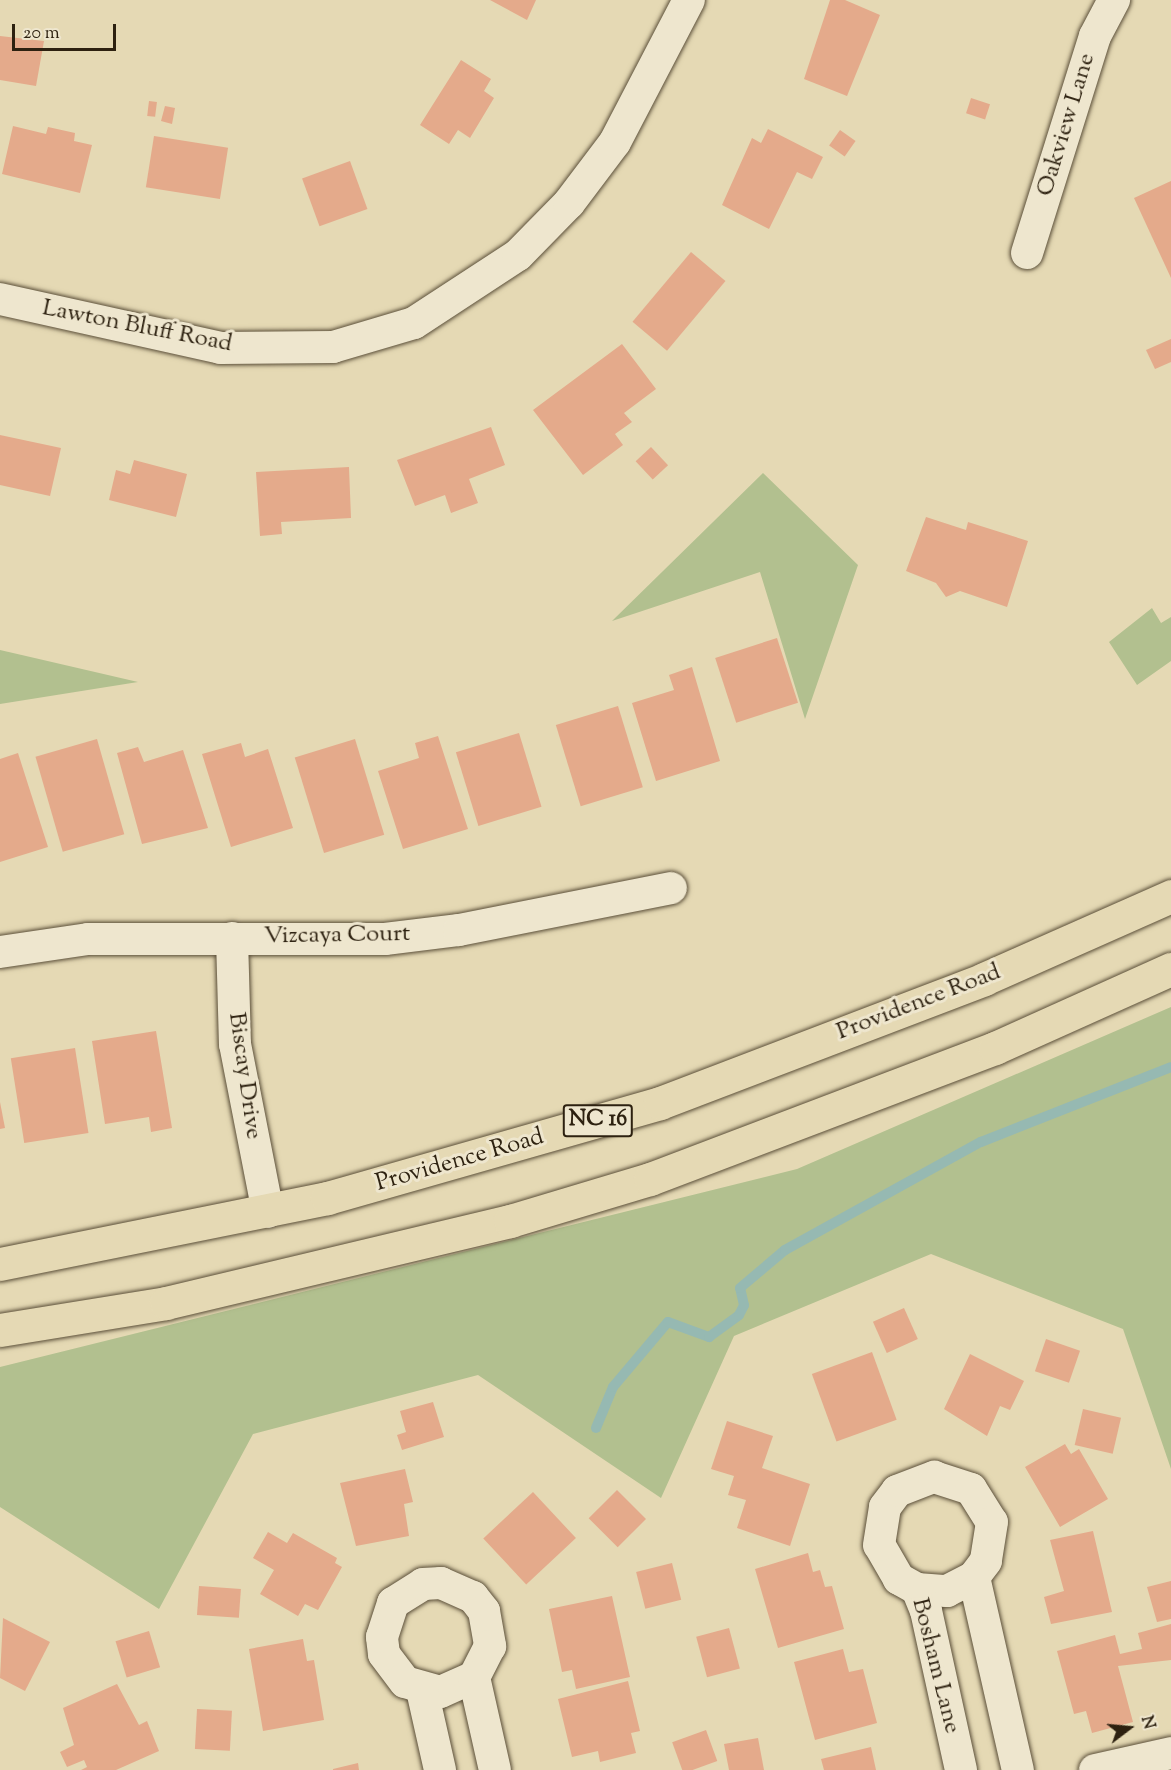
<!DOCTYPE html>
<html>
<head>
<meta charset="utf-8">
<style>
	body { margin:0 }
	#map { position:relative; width:1171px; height:1770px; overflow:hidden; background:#e5d9b4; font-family:"Sorts Mill Goudy",serif }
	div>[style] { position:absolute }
	.green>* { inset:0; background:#b2c08f }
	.stream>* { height:10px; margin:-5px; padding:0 5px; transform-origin:5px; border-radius:5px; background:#96b9b2 }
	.building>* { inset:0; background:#e4aa8b; transform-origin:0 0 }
	.roads { filter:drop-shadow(0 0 2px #5b4f39) drop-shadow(0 0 2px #5b4f39) }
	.street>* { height:32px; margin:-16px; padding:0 16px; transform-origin:16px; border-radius:16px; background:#eee6ce }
	.primary>* { height:33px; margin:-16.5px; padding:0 16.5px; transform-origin:16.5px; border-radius:16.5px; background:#e5d9b4 }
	span { translate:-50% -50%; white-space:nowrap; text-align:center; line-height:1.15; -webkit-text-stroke:6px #eee6ce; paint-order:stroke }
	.shield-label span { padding:2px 4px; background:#eee6ce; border:2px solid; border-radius:4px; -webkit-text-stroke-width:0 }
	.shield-label { font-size:22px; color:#2d2110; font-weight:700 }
	.street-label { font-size:24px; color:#2d2110 }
	.north { position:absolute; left:1099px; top:1698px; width:60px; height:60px; -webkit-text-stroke:4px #eee6ce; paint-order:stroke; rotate:74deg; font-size:16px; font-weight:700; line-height:24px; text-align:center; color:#2d2110 }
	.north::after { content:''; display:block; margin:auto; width:21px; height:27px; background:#2d2110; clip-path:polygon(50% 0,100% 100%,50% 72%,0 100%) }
	.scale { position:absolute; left:12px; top:24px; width:104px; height:27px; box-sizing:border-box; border:3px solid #2d2110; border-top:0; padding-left:8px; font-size:18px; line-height:21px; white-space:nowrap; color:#2d2110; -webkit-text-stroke:4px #eee6ce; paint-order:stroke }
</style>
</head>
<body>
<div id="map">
	<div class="green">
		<i style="clip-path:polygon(763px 473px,858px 565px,805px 719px,760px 572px,612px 621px)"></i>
		<i style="clip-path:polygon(1152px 608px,1161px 623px,1171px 617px,1171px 661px,1137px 685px,1109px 642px)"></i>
		<i style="clip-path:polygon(0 650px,26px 656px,138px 682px,0 704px)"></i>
		<i style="clip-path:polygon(1171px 1007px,1171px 1469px,1123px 1329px,931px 1254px,734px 1336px,661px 1498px,478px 1375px,253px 1434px,159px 1609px,0 1507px,0 1367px,797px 1169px)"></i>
	</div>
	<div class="stream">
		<i style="left:596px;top:1428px;width:44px;rotate:-67.5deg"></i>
		<i style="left:613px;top:1387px;width:85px;rotate:-49.8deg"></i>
		<i style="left:668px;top:1322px;width:44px;rotate:20.1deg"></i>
		<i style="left:709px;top:1337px;width:37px;rotate:-36deg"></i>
		<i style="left:739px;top:1315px;width:11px;rotate:-63deg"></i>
		<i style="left:744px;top:1305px;width:17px;rotate:-103deg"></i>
		<i style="left:740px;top:1288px;width:59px;rotate:-40.2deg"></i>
		<i style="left:785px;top:1250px;width:224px;rotate:-28.9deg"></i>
		<i style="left:981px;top:1142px;width:204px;rotate:-21.5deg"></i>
	</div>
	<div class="building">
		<i style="clip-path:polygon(490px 0,536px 0,527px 20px)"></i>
		<i style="clip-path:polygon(830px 0,845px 0,880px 15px,847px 96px,804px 79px)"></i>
		<i style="clip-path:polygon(0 36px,44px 41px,36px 86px,0 80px)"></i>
		<i style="clip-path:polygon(461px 60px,491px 79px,484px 91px,494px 98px,470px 138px,458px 130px,449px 144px,420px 125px)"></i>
		<i style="left:971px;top:98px;width:20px;height:16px;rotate:18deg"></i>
		<i style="left:149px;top:101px;width:8px;height:15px;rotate:7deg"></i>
		<i style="clip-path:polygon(165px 106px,175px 108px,172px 124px,161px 121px)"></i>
		<i style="clip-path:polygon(13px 126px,46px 134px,48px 127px,75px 133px,74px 141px,92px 145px,80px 193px,2px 174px)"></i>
		<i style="clip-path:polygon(768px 129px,823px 157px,812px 179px,797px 172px,769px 229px,722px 205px,752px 138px,761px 143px)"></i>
		<i style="left:840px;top:130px;width:19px;height:19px;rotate:35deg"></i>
		<i style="left:154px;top:136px;width:75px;height:52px;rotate:9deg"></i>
		<i style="left:350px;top:161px;width:51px;height:51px;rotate:70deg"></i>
		<i style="clip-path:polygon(1171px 181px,1171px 278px,1134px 198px)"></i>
		<i style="left:691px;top:252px;width:45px;height:91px;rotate:40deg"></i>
		<i style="clip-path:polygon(1171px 339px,1171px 362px,1155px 369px,1146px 350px)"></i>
		<i style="clip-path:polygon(622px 344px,656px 389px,624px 413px,632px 422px,615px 434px,623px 445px,583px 475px,533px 410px)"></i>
		<i style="clip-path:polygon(491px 427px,505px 465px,469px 479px,478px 503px,451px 513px,445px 495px,415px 506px,397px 460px)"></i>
		<i style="clip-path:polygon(0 435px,61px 448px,50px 496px,0 485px)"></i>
		<i style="left:651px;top:447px;width:25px;height:21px;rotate:47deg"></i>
		<i style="clip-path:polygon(134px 460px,187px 474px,176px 517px,109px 500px,116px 470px,130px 474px)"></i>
		<i style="clip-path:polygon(349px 467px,351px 518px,281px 522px,282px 534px,260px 536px,256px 472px)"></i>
		<i style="clip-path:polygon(926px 517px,966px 530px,968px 522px,1028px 541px,1007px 607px,960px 591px,946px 597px,936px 583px,906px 571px)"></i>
		<i style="left:777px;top:638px;width:68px;height:65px;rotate:72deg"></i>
		<i style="clip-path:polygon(692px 667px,720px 761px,656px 781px,632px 703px,674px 690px,669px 675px)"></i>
		<i style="left:618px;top:706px;width:85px;height:65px;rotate:73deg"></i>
		<i style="left:519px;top:733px;width:77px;height:66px;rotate:73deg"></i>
		<i style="clip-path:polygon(438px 736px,468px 829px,403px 849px,378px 771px,419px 758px,415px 743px)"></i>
		<i style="left:97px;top:739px;width:99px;height:64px;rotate:74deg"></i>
		<i style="left:355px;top:739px;width:100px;height:63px;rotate:73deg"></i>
		<i style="clip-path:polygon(241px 743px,245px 757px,268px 749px,293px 828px,231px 847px,202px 754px)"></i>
		<i style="clip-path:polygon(138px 747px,144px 762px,183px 750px,208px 828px,142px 844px,117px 753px)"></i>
		<i style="clip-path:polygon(18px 753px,48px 847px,0 862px,0 759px)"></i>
		<i style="clip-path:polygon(156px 1031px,172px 1128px,151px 1132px,149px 1117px,105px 1124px,92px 1041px)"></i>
		<i style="left:75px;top:1048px;width:86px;height:65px;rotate:81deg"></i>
		<i style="clip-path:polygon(0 1102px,5px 1128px,0 1129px)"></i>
		<i style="left:904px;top:1308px;width:34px;height:34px;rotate:66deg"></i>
		<i style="left:1046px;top:1339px;width:36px;height:34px;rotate:19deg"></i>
		<i style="left:872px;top:1352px;width:72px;height:64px;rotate:70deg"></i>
		<i style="clip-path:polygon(970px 1354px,1024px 1381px,1010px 1410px,1000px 1406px,987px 1436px,944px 1409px)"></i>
		<i style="clip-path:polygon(433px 1402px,444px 1437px,402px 1450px,397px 1435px,406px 1432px,400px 1411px)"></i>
		<i style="left:1083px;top:1409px;width:39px;height:37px;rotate:13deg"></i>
		<i style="clip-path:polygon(727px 1421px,773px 1436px,762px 1468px,810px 1484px,790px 1546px,737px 1528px,746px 1500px,728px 1495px,734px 1476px,711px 1469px)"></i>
		<i style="clip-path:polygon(1065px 1444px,1071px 1454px,1079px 1449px,1108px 1499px,1060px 1527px,1025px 1467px)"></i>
		<i style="clip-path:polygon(405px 1469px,413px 1502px,404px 1504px,409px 1536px,356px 1546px,340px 1483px)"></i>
		<i style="left:617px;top:1490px;width:41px;height:40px;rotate:45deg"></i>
		<i style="left:533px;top:1492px;width:63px;height:68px;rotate:47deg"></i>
		<i style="clip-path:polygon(1093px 1531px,1112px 1612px,1051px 1624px,1044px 1597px,1064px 1591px,1050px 1540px)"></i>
		<i style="clip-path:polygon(268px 1532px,287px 1543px,293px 1533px,337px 1558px,335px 1563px,342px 1567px,318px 1610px,305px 1604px,298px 1616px,260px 1594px,274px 1570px,253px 1558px)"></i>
		<i style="clip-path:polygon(808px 1553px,813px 1572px,820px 1570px,825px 1587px,832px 1586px,844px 1629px,778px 1648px,755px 1569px)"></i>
		<i style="left:672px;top:1563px;width:38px;height:37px;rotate:76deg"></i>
		<i style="clip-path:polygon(1171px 1581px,1171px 1619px,1157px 1622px,1147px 1587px)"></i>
		<i style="left:199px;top:1586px;width:42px;height:29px;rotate:4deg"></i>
		<i style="clip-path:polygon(612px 1596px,630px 1677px,576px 1689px,572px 1670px,562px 1672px,549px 1609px)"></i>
		<i style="clip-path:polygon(3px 1618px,50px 1642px,25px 1691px,0 1678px)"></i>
		<i style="clip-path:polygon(1171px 1624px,1171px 1660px,1118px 1666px,1133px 1722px,1092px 1733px,1086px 1711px,1074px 1714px,1057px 1651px,1115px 1635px,1120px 1654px,1142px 1649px,1138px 1633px)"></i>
		<i style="left:729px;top:1628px;width:42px;height:34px;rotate:75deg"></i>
		<i style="left:149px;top:1631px;width:38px;height:35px;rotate:73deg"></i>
		<i style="clip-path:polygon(303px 1639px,307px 1661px,314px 1660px,324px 1720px,263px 1731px,249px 1649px)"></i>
		<i style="clip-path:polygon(843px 1649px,849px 1672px,863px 1669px,877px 1723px,815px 1740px,794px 1662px)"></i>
		<i style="clip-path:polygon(628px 1681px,640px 1731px,631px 1733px,636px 1753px,600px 1762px,598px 1751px,572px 1757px,558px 1699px)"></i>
		<i style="clip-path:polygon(117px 1684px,139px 1725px,147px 1721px,159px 1751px,116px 1770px,81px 1770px,87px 1767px,84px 1760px,67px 1767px,60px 1752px,74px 1745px,63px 1708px)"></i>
		<i style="left:197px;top:1709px;width:35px;height:40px;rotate:3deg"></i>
		<i style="left:706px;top:1730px;width:33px;height:36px;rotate:70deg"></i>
		<i style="clip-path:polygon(758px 1738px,764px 1770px,729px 1770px,724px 1744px)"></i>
		<i style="clip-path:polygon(871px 1747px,876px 1770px,824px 1770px,821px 1759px)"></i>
		<i style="clip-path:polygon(358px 1763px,359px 1770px,333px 1770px,333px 1769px)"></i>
	</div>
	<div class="roads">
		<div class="street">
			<i style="left:1027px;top:253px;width:227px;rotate:-72.6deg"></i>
			<i style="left:1095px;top:36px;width:41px;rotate:-62.2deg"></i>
			<i style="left:0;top:299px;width:226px;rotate:12.5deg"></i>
			<i style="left:221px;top:348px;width:112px;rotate:-0.5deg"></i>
			<i style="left:333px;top:347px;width:84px;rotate:-16.5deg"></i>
			<i style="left:414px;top:323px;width:124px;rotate:-33.2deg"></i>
			<i style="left:518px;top:255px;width:73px;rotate:-45.6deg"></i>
			<i style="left:569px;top:203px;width:76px;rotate:-53deg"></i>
			<i style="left:615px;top:142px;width:160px;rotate:-62.5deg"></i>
			<i style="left:232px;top:938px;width:106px;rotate:88.4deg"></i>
			<i style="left:235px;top:1044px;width:171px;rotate:78.9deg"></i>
			<i style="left:0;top:952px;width:89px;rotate:-8.4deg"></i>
			<i style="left:88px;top:939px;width:297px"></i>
			<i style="left:385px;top:939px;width:75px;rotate:-6.9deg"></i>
			<i style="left:459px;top:930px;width:216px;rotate:-11.2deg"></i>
			<i style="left:917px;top:1589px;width:30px;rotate:4deg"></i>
			<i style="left:947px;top:1591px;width:30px;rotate:-27deg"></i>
			<i style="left:474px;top:1677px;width:37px;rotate:156deg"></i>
			<i style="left:440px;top:1692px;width:36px;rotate:-164deg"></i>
			<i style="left:405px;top:1682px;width:35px;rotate:-127deg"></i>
			<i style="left:384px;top:1654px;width:17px;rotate:-97deg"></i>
			<i style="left:382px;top:1637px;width:36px;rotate:-72deg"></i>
			<i style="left:393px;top:1603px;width:36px;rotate:-32deg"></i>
			<i style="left:423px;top:1584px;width:18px;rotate:-3deg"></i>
			<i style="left:441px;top:1583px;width:35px;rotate:24deg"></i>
			<i style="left:473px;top:1597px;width:18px;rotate:52deg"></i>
			<i style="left:484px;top:1611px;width:36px;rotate:80deg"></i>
			<i style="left:490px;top:1646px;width:35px;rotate:117deg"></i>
			<i style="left:474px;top:1677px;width:95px;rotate:77.3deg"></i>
			<i style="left:422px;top:1690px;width:82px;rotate:77.3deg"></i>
			<i style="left:961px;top:1770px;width:163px;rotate:-102.4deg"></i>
			<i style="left:926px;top:1611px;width:24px;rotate:-112deg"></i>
			<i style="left:917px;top:1589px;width:21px;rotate:-151deg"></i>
			<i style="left:899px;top:1579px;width:39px;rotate:-120deg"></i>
			<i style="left:879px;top:1545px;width:38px;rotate:-81deg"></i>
			<i style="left:885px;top:1507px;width:20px;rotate:-53deg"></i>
			<i style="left:897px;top:1491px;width:40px;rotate:-21deg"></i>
			<i style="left:934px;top:1477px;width:39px;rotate:18deg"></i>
			<i style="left:971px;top:1489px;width:39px;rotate:58deg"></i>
			<i style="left:992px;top:1522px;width:39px;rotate:99deg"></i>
			<i style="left:986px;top:1561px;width:20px;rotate:127deg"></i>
			<i style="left:974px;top:1577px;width:198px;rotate:77.2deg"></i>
			<i style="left:1095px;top:1770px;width:78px;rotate:-12.6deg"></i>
		</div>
		<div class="primary">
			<i style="left:0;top:1264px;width:334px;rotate:-11.4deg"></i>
			<i style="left:327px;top:1198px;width:346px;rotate:-15.9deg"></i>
			<i style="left:660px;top:1103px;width:347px;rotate:-20.9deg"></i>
			<i style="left:984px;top:979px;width:205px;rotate:-23.9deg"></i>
			<i style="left:0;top:1330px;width:168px;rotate:-9.2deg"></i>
			<i style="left:166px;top:1303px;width:354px;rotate:-13.4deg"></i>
			<i style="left:510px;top:1221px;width:146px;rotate:-16.7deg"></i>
			<i style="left:650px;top:1179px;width:369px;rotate:-20.8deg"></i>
			<i style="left:995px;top:1048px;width:193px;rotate:-24.2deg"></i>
		</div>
	</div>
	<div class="shield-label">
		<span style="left:598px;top:1121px">NC 16</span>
	</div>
	<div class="street-label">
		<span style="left:1067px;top:125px;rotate:-73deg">Oakview Lane</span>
		<span style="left:137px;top:327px;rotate:11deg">Lawton Bluff Road</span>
		<span style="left:337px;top:936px;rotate:-1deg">Vizcaya Court</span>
		<span style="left:919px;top:1003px;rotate:-21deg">Providence Road</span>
		<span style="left:244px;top:1076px;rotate:82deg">Biscay Drive</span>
		<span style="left:460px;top:1161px;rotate:-16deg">Providence Road</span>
		<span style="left:935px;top:1666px;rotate:76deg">Bosham Lane</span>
	</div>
	<div class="north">N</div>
	<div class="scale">20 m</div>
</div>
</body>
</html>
